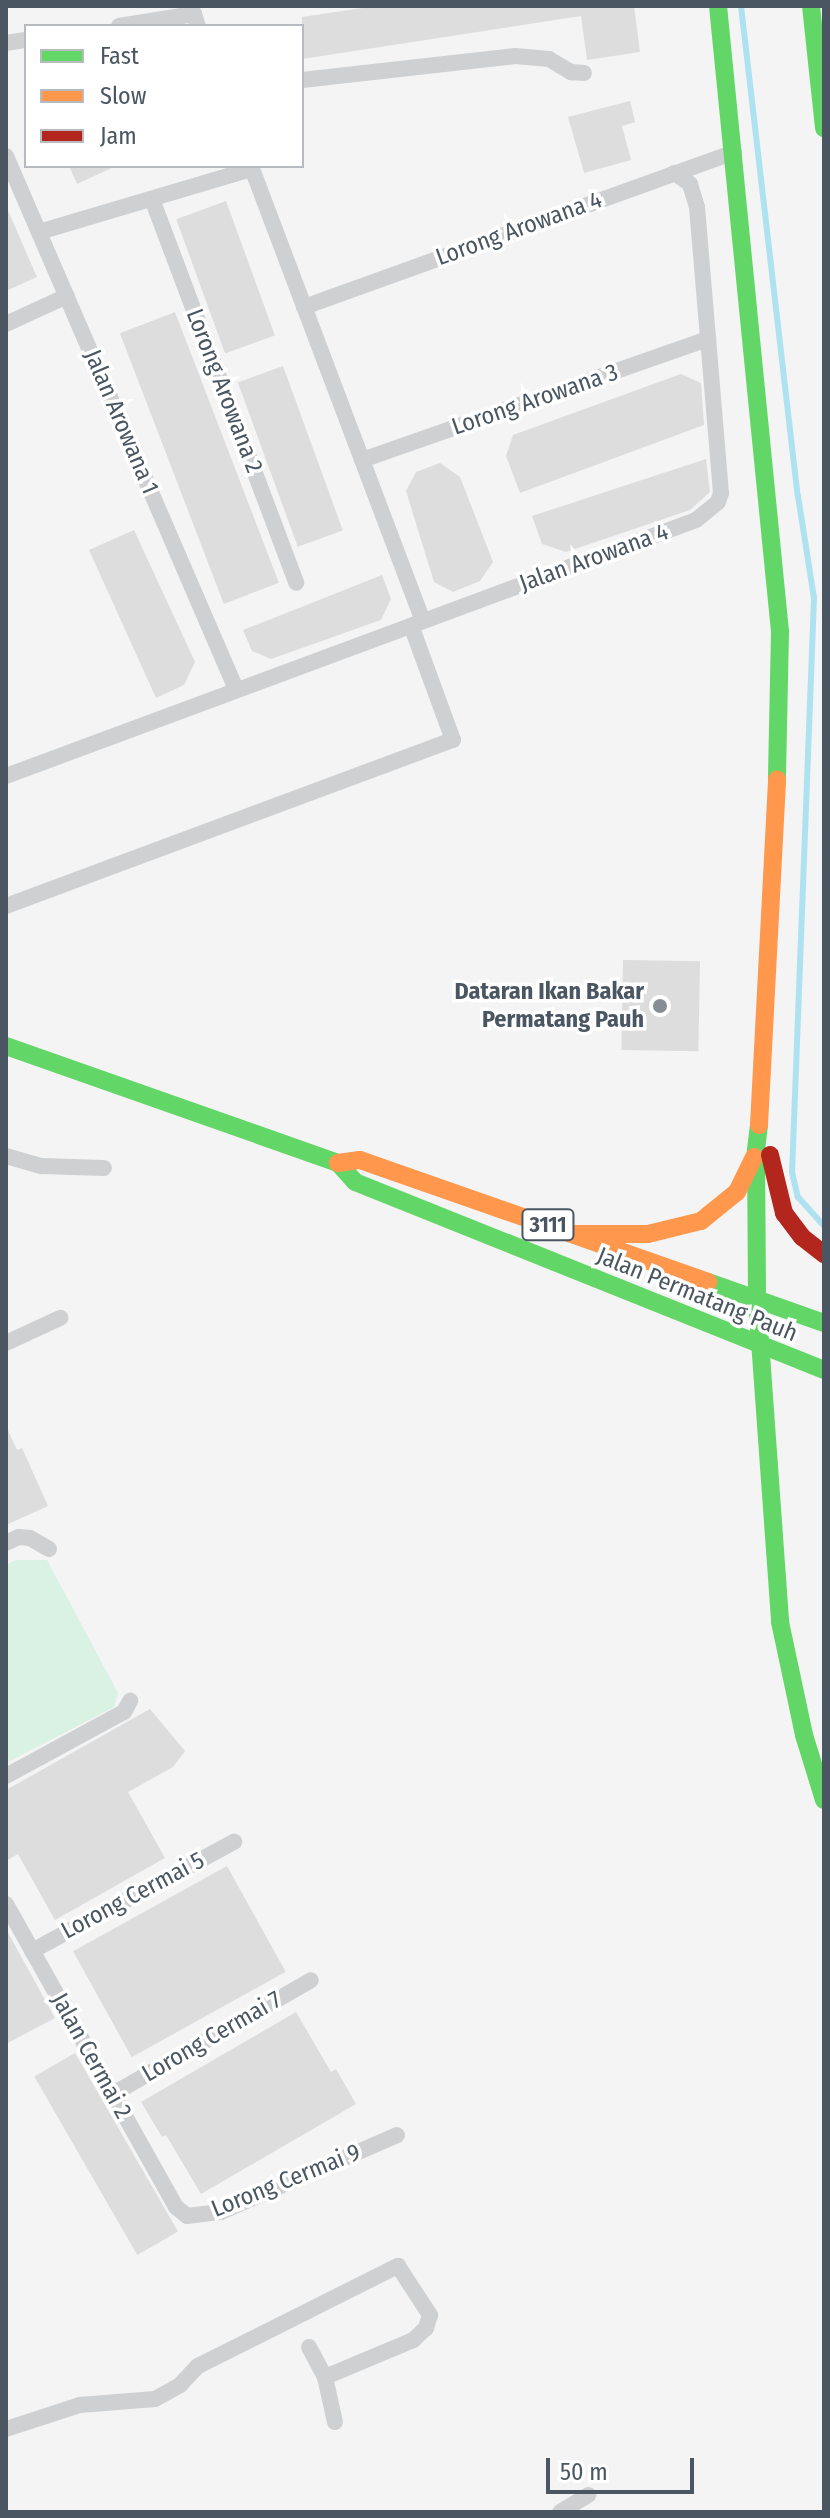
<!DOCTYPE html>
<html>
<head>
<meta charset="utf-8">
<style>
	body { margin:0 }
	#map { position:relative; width:830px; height:2518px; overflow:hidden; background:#f4f4f4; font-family:"Fira Sans Condensed",sans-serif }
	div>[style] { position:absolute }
	.green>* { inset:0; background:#d9f2e3 }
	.stream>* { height:6px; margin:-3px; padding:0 3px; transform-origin:3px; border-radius:3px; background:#aee2f0 }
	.building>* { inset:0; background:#ddddde; transform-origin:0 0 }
	.street>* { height:16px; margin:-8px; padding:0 8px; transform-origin:8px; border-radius:8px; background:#ced0d2 }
	.fast>* { height:18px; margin:-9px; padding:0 9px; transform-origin:9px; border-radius:9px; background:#63d668 }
	.slow>* { height:18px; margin:-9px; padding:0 9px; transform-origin:9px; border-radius:9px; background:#ff974d }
	.jam>* { height:18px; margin:-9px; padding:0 9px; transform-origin:9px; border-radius:9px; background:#b3261e }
	.dots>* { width:22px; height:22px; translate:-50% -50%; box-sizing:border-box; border:4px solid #fff; border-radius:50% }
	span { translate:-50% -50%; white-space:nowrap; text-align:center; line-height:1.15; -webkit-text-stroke:7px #fff; paint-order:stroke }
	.shield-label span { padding:2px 6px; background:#fff; border:2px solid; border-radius:6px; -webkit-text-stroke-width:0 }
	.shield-label { font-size:22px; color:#4a5661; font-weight:700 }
	.street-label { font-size:24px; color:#4a5661 }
	.poi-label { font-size:24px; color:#4a5661; font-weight:700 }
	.right { translate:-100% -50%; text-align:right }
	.frame { position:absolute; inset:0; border:8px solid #4a5661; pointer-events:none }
	.legend { position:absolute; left:24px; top:24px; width:280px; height:144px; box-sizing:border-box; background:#fff; border:2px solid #b7bbc0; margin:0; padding:10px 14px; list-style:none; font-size:24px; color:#4a5661 }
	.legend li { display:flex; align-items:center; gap:16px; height:40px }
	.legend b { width:40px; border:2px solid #b7bbc0 }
	.scale { position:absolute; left:546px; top:2458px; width:148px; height:36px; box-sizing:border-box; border:4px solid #4a5661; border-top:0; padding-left:10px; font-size:24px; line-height:28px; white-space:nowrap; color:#4a5661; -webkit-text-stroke:6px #fff; paint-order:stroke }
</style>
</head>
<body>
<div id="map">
	<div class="green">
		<i style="clip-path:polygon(16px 1560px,47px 1560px,118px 1693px,114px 1707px,6px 1763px,6px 1565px)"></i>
	</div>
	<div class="stream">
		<i style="left:741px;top:6px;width:493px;rotate:83.4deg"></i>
		<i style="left:798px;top:496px;width:103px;rotate:81.1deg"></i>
		<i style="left:814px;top:598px;width:574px;rotate:92.19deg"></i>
		<i style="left:792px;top:1172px;width:26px;rotate:77deg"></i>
		<i style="left:798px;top:1197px;width:39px;rotate:48deg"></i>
	</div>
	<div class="building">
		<i style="clip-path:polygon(376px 6px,634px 6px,640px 52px,587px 60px,581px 16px,302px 59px,302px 17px)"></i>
		<i style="clip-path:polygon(630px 101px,635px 122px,622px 126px,631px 160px,584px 173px,568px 117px)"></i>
		<i style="clip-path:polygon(69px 166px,116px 166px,77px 184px)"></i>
		<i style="left:226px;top:201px;width:143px;height:53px;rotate:70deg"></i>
		<i style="clip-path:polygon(6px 206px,37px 277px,6px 291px)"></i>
		<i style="left:175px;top:312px;width:290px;height:59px;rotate:69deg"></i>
		<i style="left:283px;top:366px;width:175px;height:48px;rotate:70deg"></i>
		<i style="clip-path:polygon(681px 374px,701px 383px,704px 425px,520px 493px,506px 456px,513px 435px)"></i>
		<i style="clip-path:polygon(706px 459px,710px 492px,690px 510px,566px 552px,542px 544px,532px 516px)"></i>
		<i style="clip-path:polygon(440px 463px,460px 477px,493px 562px,480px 581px,453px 592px,434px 582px,406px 491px,416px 472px)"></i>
		<i style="clip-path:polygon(134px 530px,195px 662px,184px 685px,156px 698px,89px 550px)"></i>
		<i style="clip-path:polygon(382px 575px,391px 599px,381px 620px,271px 659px,252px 651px,243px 630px)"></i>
		<i style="left:623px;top:960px;width:77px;height:90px;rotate:1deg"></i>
		<i style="clip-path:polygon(6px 1426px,17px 1450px,22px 1448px,48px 1506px,6px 1525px)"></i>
		<i style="clip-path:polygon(150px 1709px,185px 1751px,173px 1767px,128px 1792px,165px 1858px,55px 1920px,18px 1854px,6px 1861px,6px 1790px)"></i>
		<i style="left:227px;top:1866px;width:121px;height:176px;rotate:61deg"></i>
		<i style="clip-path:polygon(6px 1929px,55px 2018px,6px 2044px)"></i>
		<i style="clip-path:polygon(296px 2012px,331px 2072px,336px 2069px,356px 2104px,201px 2194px,166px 2135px,162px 2137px,141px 2102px)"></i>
		<i style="left:75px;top:2053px;width:206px;height:47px;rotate:60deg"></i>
	</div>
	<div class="street">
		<i style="left:119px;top:26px;width:76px;rotate:-9.1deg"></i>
		<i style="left:194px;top:14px;width:13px;rotate:72deg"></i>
		<i style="left:6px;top:43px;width:20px;rotate:-9deg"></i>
		<i style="left:302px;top:80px;width:214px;rotate:-6.4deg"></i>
		<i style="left:515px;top:56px;width:34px;rotate:5deg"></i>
		<i style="left:549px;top:59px;width:26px;rotate:31deg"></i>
		<i style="left:571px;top:72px;width:13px;rotate:4deg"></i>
		<i style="left:6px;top:156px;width:581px;rotate:66.66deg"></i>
		<i style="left:251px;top:166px;width:485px;rotate:69.3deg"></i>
		<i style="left:152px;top:199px;width:410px;rotate:69.4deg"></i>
		<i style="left:39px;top:232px;width:222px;rotate:-16.5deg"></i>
		<i style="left:304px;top:307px;width:457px;rotate:-19.8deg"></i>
		<i style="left:6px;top:324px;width:67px;rotate:-24.7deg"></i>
		<i style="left:362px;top:460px;width:367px;rotate:-19.3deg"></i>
		<i style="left:6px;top:776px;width:736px;rotate:-20.36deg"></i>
		<i style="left:696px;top:520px;width:28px;rotate:-39deg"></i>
		<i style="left:718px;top:502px;width:9px;rotate:-72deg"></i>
		<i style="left:721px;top:493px;width:287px;rotate:-94.8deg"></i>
		<i style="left:697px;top:207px;width:24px;rotate:-107deg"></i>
		<i style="left:690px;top:184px;width:19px;rotate:-144deg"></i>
		<i style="left:6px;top:906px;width:477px;rotate:-20.4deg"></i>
		<i style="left:453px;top:740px;width:122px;rotate:-110.1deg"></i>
		<i style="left:6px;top:1156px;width:37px;rotate:16deg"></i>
		<i style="left:42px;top:1166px;width:62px;rotate:1.8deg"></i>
		<i style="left:6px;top:1343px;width:60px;rotate:-24.8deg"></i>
		<i style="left:6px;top:1543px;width:14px;rotate:-25deg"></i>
		<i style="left:19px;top:1537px;width:11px;rotate:5deg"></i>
		<i style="left:30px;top:1538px;width:22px;rotate:30deg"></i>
		<i style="left:6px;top:1776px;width:134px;rotate:-28.5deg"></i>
		<i style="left:124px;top:1712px;width:13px;rotate:-61deg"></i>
		<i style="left:6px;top:1904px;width:347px;rotate:60.7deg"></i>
		<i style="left:176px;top:2207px;width:14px;rotate:39deg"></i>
		<i style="left:187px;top:2216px;width:34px;rotate:-7deg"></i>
		<i style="left:221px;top:2212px;width:192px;rotate:-23.6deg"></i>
		<i style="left:32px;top:1951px;width:230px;rotate:-28.4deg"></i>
		<i style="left:113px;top:2094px;width:228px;rotate:-29.9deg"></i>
		<i style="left:309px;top:2347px;width:34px;rotate:62deg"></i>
		<i style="left:325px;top:2377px;width:46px;rotate:77.5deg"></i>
		<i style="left:6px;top:2429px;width:78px;rotate:-18deg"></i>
		<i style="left:80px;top:2405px;width:75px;rotate:-4.6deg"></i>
		<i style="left:155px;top:2399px;width:29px;rotate:-29deg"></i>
		<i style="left:180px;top:2385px;width:26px;rotate:-47deg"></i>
		<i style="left:198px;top:2366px;width:224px;rotate:-26.6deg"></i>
		<i style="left:398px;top:2266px;width:59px;rotate:56.9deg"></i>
		<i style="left:430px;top:2315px;width:14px;rotate:107deg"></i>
		<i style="left:426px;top:2328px;width:18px;rotate:137deg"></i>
		<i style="left:413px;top:2340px;width:95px;rotate:157.2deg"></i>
		<i style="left:560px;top:2512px;width:33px;rotate:-31deg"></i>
	</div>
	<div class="fast">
		<i style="left:718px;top:6px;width:629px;rotate:84.34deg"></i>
		<i style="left:780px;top:632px;width:147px;rotate:91.2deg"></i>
		<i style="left:811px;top:6px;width:123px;rotate:83.9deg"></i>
		<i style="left:6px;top:1046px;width:352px;rotate:19.4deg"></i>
		<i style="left:338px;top:1163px;width:25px;rotate:48deg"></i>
		<i style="left:355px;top:1182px;width:505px;rotate:21.84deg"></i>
		<i style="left:759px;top:1125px;width:26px;rotate:97deg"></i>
		<i style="left:756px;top:1151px;width:148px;rotate:89.6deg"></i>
		<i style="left:757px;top:1299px;width:324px;rotate:85.9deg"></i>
		<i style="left:780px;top:1622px;width:116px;rotate:78deg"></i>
		<i style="left:804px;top:1735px;width:68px;rotate:72.9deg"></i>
		<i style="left:708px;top:1282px;width:123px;rotate:19.5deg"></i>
	</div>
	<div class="slow">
		<i style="left:759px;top:1125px;width:346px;rotate:-87deg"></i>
		<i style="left:338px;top:1163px;width:22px;rotate:-8deg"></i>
		<i style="left:360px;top:1160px;width:369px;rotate:19.3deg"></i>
		<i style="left:574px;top:1234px;width:74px"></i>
		<i style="left:648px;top:1234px;width:55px;rotate:-13.8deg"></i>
		<i style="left:701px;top:1221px;width:46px;rotate:-38.9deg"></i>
		<i style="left:737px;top:1192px;width:39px;rotate:-64deg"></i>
	</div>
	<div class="jam">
		<i style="left:770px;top:1155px;width:60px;rotate:76.4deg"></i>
		<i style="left:784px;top:1213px;width:30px;rotate:53deg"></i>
		<i style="left:802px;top:1237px;width:28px;rotate:38deg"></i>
	</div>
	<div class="dots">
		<i style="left:660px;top:1006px;background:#868d94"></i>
	</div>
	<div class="shield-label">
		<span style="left:548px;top:1225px">3111</span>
	</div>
	<div class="street-label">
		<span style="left:519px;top:229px;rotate:-20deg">Lorong Arowana 4</span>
		<span style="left:224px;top:391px;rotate:69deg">Lorong Arowana 2</span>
		<span style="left:535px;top:400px;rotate:-19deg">Lorong Arowana 3</span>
		<span style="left:121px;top:422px;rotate:67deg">Jalan Arowana 1</span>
		<span style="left:594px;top:558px;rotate:-20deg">Jalan Arowana 4</span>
		<span style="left:697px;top:1295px;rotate:22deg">Jalan Permatang Pauh</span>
		<span style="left:133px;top:1896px;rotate:-28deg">Lorong Cermai 5</span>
		<span style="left:212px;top:2037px;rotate:-30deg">Lorong Cermai 7</span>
		<span style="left:91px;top:2056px;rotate:61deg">Jalan Cermai 2</span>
		<span style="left:286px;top:2181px;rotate:-22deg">Lorong Cermai 9</span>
	</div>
	<div class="poi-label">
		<span class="right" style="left:644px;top:1006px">Dataran Ikan Bakar<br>Permatang Pauh</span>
	</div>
	<div class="frame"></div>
	<ul class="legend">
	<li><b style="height:10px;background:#63d668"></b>Fast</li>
	<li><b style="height:10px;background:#ff974d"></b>Slow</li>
	<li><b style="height:10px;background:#b3261e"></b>Jam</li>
	</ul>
	<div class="scale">50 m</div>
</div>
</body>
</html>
